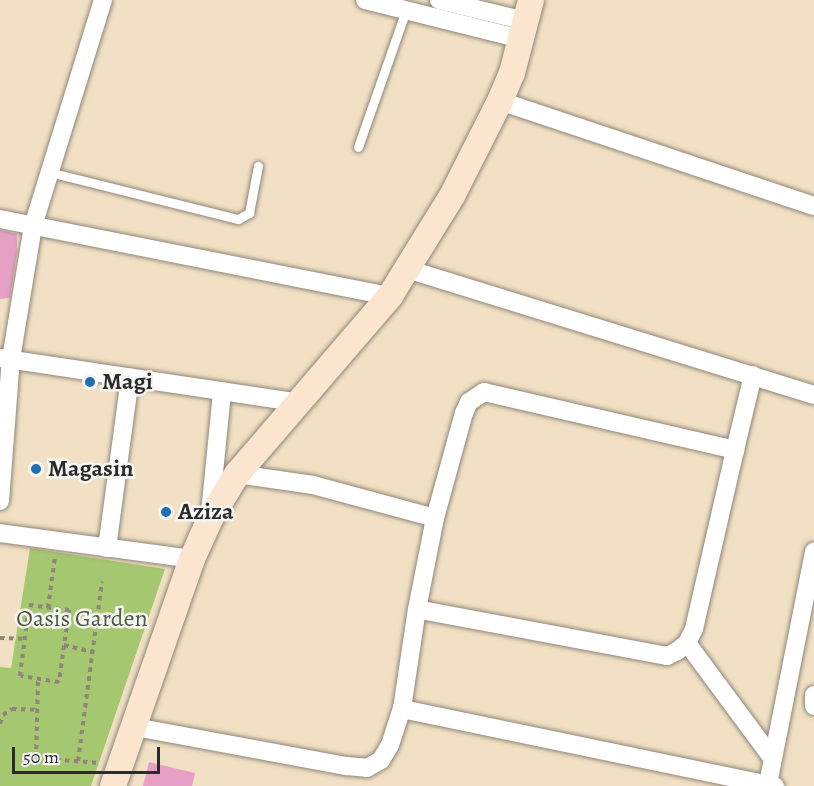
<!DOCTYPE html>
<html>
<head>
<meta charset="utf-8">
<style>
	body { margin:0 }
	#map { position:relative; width:814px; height:786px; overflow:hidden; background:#f2e0c4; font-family:Alegreya,serif }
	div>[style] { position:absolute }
	.green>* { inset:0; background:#a5c76f }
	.building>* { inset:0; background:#e6a0c5 }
	.path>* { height:4px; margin-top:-2px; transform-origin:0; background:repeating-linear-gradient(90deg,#8e8678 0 4.5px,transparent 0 9px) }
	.roads { filter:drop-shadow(0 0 2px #8e8678) drop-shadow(0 0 2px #8e8678) }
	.lane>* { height:9px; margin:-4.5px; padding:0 4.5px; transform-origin:4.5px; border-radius:4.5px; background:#fff }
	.street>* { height:18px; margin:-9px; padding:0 9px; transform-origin:9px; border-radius:9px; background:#fff }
	.secondary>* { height:26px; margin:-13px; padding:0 13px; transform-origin:13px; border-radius:13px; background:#fbe5cf }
	.dots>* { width:16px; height:16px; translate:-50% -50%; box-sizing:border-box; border:3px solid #f6f6f2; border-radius:50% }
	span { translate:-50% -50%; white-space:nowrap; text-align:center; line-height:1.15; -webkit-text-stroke:5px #f6f6f2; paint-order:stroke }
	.poi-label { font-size:24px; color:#2b2b2b; font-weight:700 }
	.left { translate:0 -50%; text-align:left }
	.park-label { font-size:24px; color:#505a3f }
	.scale { position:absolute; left:12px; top:747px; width:148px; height:27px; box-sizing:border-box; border:3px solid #2b2b2b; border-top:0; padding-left:8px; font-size:18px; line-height:21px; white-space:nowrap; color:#2b2b2b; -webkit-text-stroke:4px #f6f6f2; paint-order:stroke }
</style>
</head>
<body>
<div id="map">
	<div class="green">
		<i style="clip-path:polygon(30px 548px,165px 569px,91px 786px,0 786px,0 667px,11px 668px)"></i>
	</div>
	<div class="building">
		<i style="clip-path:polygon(0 230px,17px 234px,17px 252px,10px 298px,0 299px)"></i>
		<i style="clip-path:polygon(149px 762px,195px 773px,192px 786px,143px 786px)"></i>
	</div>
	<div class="path">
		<i style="left:29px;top:605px;width:40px;rotate:7.1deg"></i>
		<i style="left:69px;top:610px;width:73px;rotate:97.9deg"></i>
		<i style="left:59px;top:682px;width:39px;rotate:-171deg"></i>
		<i style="left:20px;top:676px;width:72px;rotate:-82.8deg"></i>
		<i style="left:48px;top:608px;width:52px;rotate:-82.3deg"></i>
		<i style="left:0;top:638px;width:25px;rotate:2deg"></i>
		<i style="left:64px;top:645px;width:30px;rotate:14deg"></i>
		<i style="left:0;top:724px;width:9px;rotate:-72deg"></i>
		<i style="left:3px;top:715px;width:11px;rotate:-34deg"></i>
		<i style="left:12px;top:709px;width:24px;rotate:2deg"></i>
		<i style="left:36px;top:758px;width:79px;rotate:-88.5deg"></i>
		<i style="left:47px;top:759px;width:53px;rotate:4.3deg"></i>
		<i style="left:78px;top:761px;width:181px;rotate:-82.4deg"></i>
	</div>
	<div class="roads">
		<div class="lane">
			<i style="left:358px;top:147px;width:145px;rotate:-70.7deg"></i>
			<i style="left:49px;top:172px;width:195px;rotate:14deg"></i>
			<i style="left:238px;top:219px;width:13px;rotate:-29deg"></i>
			<i style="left:249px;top:213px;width:48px;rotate:-79.2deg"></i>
		</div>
		<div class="street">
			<i style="left:365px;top:0;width:161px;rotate:14deg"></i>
			<i style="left:439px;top:0;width:89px;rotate:13.6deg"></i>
			<i style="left:500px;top:101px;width:331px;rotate:18.5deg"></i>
			<i style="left:0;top:219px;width:398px;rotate:11.2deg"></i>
			<i style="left:407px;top:269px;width:426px;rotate:17.2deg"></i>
			<i style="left:0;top:358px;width:303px;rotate:8.5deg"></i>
			<i style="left:735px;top:450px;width:77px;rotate:-76.5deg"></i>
			<i style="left:237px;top:474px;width:77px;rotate:8.2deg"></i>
			<i style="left:313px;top:485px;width:126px;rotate:15.1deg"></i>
			<i style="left:0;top:501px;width:142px;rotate:-85.6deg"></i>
			<i style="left:11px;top:359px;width:135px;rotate:-80.6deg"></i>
			<i style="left:33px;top:226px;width:237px;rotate:-72.8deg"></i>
			<i style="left:210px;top:513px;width:122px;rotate:-84.3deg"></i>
			<i style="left:0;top:533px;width:194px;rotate:7.7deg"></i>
			<i style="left:107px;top:548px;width:172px;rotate:-82.3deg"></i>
			<i style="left:687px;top:643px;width:143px;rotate:53.5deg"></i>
			<i style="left:814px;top:695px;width:11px;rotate:90deg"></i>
			<i style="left:402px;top:709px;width:381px;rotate:11.7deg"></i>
			<i style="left:135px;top:727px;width:215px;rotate:10.5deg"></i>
			<i style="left:346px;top:766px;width:21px;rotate:5deg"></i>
			<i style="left:367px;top:768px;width:16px;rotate:-30deg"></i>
			<i style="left:381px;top:760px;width:17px;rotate:-59deg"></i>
			<i style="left:390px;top:745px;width:38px;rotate:-72deg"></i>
			<i style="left:402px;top:709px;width:101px;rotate:-81.5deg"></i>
			<i style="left:417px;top:609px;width:93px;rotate:-78.8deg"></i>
			<i style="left:435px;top:518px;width:109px;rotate:-74.6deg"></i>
			<i style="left:464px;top:413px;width:12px;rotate:-66deg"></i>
			<i style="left:469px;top:402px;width:18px;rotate:-34deg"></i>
			<i style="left:484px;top:392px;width:258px;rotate:13deg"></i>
			<i style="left:735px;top:450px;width:184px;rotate:102.9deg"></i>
			<i style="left:694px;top:629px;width:16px;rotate:117deg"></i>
			<i style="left:687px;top:643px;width:13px;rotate:141deg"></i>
			<i style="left:677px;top:651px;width:11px;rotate:153deg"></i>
			<i style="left:667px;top:656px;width:254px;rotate:-169.4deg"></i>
			<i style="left:768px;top:784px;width:237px;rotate:-78.8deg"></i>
		</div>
		<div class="secondary">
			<i style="left:113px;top:786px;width:240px;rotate:-70.8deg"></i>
			<i style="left:192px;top:559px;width:44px;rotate:-65.8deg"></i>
			<i style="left:210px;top:519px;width:52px;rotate:-59deg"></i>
			<i style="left:237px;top:474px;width:235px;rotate:-49.3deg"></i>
			<i style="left:390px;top:296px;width:118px;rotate:-58.2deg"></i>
			<i style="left:452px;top:196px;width:106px;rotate:-63.2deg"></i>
			<i style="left:500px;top:101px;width:30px;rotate:-67deg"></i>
			<i style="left:512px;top:73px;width:75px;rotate:-75.4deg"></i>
		</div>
	</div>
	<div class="dots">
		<i style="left:90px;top:382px;background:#1f6fb2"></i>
		<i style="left:36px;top:469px;background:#1f6fb2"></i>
		<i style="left:166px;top:512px;background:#1f6fb2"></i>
	</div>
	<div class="poi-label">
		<span class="left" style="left:102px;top:382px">Magi</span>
		<span class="left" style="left:48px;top:469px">Magasin</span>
		<span class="left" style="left:178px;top:512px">Aziza</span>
	</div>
	<div class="park-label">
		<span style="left:82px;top:619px">Oasis Garden</span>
	</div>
	<div class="scale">50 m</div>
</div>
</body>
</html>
